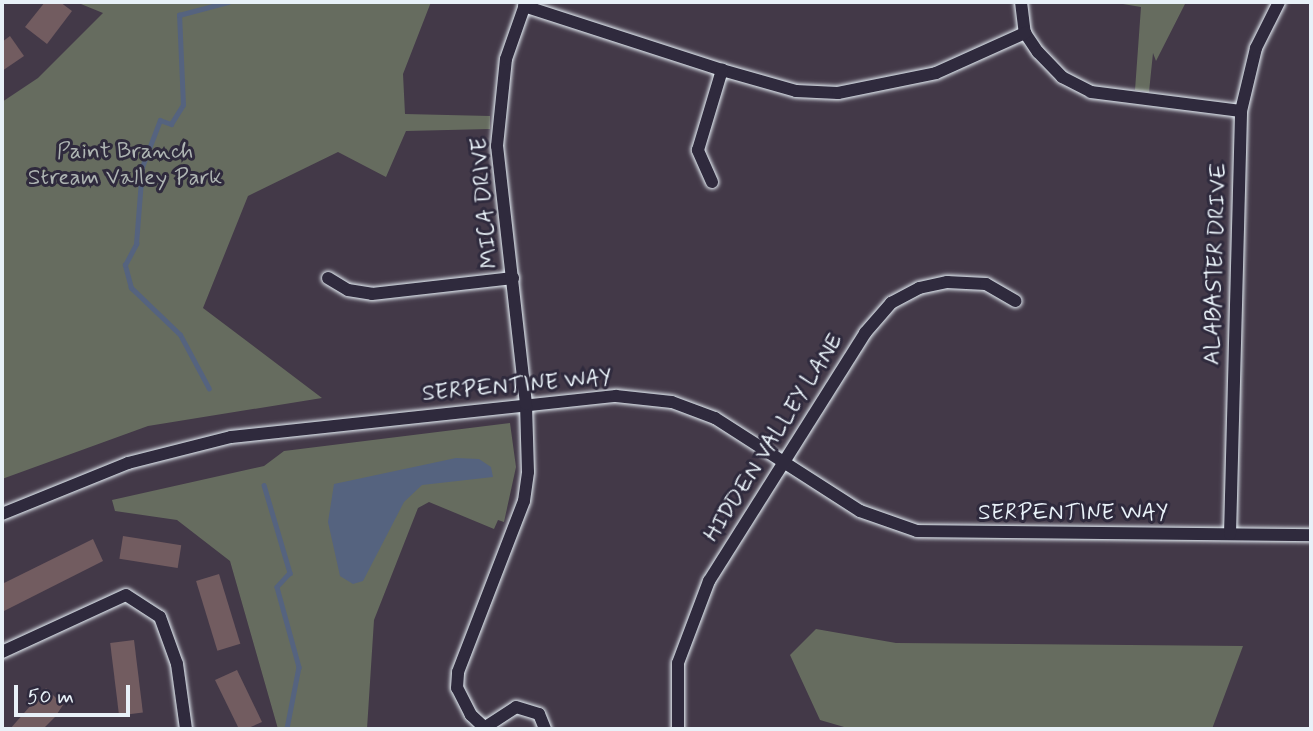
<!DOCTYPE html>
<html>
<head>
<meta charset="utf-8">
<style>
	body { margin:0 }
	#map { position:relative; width:1313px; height:731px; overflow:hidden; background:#433948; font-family:Mynerve,sans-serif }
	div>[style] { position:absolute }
	.green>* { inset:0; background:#666c5f }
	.water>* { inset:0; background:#55637f }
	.stream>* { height:4.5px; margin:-2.25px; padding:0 2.25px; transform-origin:2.25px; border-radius:2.25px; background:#55637f }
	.building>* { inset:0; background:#725c60; transform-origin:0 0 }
	.roads { filter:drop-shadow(0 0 2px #e8f1f8) drop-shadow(0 0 2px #e8f1f8) }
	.minor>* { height:12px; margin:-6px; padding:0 6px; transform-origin:6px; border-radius:6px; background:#2f2a3d }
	span { translate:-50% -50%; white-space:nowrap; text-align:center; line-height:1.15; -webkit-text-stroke:6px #2f2a3d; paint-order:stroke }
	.park-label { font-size:23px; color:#aeb5b3 }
	.street-label { font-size:23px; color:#e8f1f8 }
	.frame { position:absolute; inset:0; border:4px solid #e8f1f8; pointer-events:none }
	.scale { position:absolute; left:14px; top:685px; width:116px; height:32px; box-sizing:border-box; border:4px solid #e8f1f8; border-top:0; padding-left:9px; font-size:21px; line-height:24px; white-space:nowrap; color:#e8f1f8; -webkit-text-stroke:5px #2f2a3d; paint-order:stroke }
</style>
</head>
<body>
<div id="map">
	<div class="green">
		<i style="clip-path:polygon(76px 2px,431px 2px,403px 74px,405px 114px,490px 116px,490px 129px,406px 131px,386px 177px,338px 152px,248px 196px,203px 308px,322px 398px,148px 426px,2px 479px,2px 102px,38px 78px,103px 13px)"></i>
		<i style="clip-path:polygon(1111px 2px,1186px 2px,1156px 61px,1153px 53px,1149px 92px,1135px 90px,1141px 7px)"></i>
		<i style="clip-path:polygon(510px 423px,516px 467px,504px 522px,498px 520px,494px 529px,429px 502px,418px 508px,374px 620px,367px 729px,278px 729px,230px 561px,177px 520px,115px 511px,112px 500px,264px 466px,284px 451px)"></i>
		<i style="clip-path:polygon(816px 629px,896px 643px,1243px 646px,1212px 729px,851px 729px,820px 720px,790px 655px)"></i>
	</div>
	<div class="water">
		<i style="clip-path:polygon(456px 458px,479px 459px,491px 467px,493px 477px,422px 485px,404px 502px,363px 581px,353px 584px,340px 576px,328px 522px,334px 484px)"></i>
	</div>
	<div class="stream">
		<i style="left:209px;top:389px;width:61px;rotate:-118.2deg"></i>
		<i style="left:180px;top:335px;width:68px;rotate:-136.2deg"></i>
		<i style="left:131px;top:288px;width:24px;rotate:-105deg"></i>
		<i style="left:125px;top:265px;width:24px;rotate:-62deg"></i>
		<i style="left:136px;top:244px;width:77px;rotate:-85.5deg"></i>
		<i style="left:142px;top:167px;width:50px;rotate:-69deg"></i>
		<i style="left:160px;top:120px;width:12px;rotate:20deg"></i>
		<i style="left:171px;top:124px;width:22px;rotate:-58deg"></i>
		<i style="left:183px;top:105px;width:90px;rotate:-92.5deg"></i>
		<i style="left:179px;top:15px;width:51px;rotate:-14.9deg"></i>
		<i style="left:264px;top:485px;width:92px;rotate:73.5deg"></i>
		<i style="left:290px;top:573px;width:19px;rotate:133deg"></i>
		<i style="left:277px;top:587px;width:83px;rotate:74.6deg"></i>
		<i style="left:299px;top:667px;width:63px;rotate:101deg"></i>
	</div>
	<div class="building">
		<i style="clip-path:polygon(45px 2px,60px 2px,72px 11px,47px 44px,25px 27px)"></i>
		<i style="clip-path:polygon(10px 36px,24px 56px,2px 71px,2px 42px)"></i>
		<i style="left:123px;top:536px;width:59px;height:23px;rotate:9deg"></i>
		<i style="clip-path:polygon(93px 539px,103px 561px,2px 612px,2px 584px)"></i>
		<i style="left:219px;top:574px;width:73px;height:24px;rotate:73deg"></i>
		<i style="left:134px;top:640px;width:73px;height:24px;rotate:83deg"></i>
		<i style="clip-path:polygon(237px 670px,262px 722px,246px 729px,239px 729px,215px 680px)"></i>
		<i style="clip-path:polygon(46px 688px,63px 705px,55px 717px,43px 729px,10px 729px)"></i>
	</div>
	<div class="roads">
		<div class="minor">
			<i style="left:1021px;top:2px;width:31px;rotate:83deg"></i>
			<i style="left:1025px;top:33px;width:23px;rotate:56deg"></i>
			<i style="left:1038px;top:52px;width:35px;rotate:46deg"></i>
			<i style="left:1062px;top:77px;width:33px;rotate:27deg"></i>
			<i style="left:1091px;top:92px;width:151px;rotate:7.2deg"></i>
			<i style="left:524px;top:6px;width:208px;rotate:17.9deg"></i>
			<i style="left:722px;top:70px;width:77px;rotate:15.8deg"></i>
			<i style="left:796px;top:91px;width:42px;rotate:2.7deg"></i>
			<i style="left:838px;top:93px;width:100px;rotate:-11.5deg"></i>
			<i style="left:936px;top:73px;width:98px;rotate:-24.2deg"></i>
			<i style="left:712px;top:182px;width:35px;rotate:-114deg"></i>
			<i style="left:698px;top:150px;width:84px;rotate:-73.3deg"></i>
			<i style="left:328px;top:278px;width:23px;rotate:31deg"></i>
			<i style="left:348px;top:290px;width:24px;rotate:9deg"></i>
			<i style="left:372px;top:294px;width:142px;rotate:-6.5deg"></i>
			<i style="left:2px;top:514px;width:136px;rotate:-22deg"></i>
			<i style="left:128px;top:463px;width:106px;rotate:-14.2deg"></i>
			<i style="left:231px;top:437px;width:387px;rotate:-6.1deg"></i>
			<i style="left:616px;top:396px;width:56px;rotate:6.1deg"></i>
			<i style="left:672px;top:402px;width:46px;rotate:20.4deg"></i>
			<i style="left:715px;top:418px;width:172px;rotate:32.7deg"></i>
			<i style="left:860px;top:511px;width:60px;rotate:19.3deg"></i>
			<i style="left:917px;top:531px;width:394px;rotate:0.6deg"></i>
			<i style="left:1230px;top:534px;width:423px;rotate:-88.5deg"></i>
			<i style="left:1241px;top:111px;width:65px;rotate:-76.6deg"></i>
			<i style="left:1256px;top:48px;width:51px;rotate:-63.4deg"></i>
			<i style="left:2px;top:652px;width:136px;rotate:-24.7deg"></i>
			<i style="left:126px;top:595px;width:40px;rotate:32.9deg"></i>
			<i style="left:160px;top:617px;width:50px;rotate:70.1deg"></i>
			<i style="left:177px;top:664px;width:66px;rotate:82.1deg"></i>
			<i style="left:484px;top:728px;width:38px;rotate:-33deg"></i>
			<i style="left:516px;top:707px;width:24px;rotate:17deg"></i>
			<i style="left:539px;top:714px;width:16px;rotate:68deg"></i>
			<i style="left:486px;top:729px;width:21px;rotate:-137deg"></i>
			<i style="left:471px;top:715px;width:30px;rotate:-117deg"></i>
			<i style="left:457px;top:688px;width:16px;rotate:-86deg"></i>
			<i style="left:458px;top:672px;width:183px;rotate:-68.9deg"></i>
			<i style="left:524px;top:501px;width:29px;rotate:-82deg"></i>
			<i style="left:528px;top:472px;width:68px;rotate:-91.7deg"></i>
			<i style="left:526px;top:404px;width:260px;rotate:-96.4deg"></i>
			<i style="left:497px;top:146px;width:87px;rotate:-84.1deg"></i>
			<i style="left:506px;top:59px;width:60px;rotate:-70.7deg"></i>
			<i style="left:678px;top:729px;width:66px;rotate:-90deg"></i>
			<i style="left:678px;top:663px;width:88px;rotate:-69.3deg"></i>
			<i style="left:709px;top:581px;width:293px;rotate:-57.8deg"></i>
			<i style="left:865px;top:333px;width:40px;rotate:-49deg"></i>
			<i style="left:891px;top:303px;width:32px;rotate:-28deg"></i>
			<i style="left:919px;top:288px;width:29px;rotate:-12deg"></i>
			<i style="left:947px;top:282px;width:39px;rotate:3deg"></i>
			<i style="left:986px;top:284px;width:34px;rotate:30deg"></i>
		</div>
	</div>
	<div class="park-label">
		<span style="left:125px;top:165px">Paint Branch<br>Stream Valley Park</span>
	</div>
	<div class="street-label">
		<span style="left:485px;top:203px;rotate:-95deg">MICA DRIVE</span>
		<span style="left:1216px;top:264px;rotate:-88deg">ALABASTER DRIVE</span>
		<span style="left:517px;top:386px;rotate:-5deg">SERPENTINE WAY</span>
		<span style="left:774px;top:438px;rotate:-58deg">HIDDEN VALLEY LANE</span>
		<span style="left:1073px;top:513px">SERPENTINE WAY</span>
	</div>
	<div class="frame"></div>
	<div class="scale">50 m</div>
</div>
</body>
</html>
